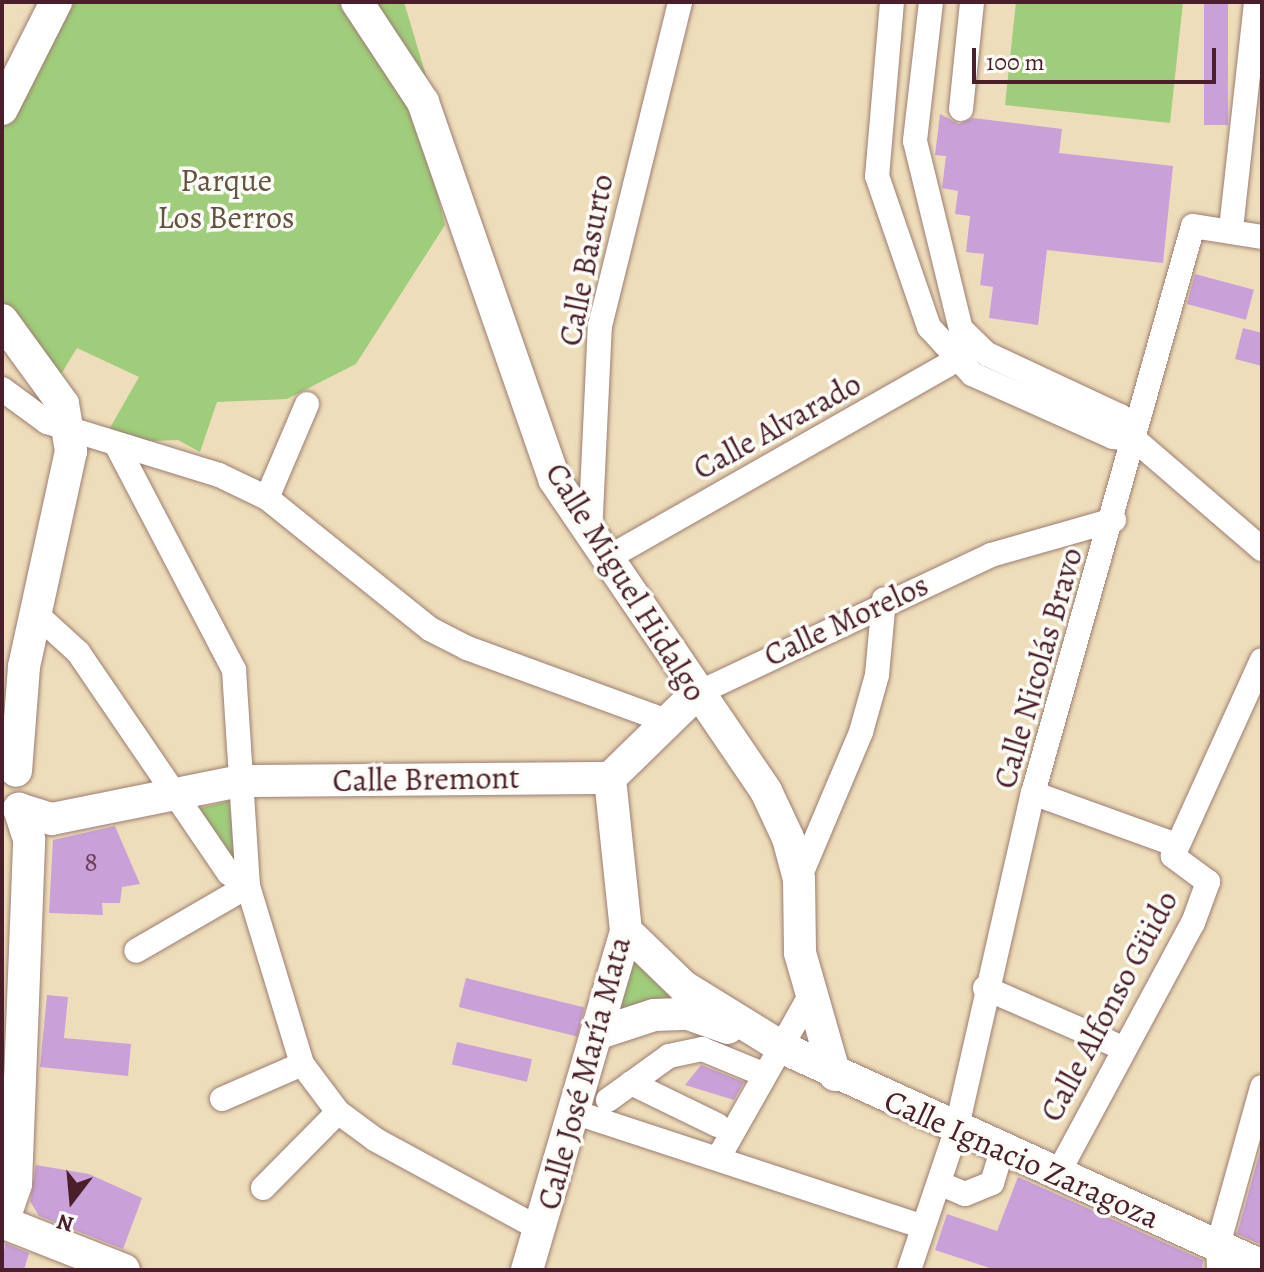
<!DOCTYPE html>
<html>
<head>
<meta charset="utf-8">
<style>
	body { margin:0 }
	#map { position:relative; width:1264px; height:1272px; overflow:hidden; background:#eeddba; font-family:Alegreya,serif }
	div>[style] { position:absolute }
	.green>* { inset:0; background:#a0cd7b }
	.building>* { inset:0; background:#c9a1d8; transform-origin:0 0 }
	.roads { filter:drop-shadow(0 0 2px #9c7e72) drop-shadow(0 0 2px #9c7e72) }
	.minor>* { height:24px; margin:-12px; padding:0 12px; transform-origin:12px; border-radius:12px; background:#fff }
	.major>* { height:32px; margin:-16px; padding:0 16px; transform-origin:16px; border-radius:16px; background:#fff }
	span { translate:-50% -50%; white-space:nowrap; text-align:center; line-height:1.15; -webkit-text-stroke:7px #fdfcf7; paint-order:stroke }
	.number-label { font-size:28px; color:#6a4056 }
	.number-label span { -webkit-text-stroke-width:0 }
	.park-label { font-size:32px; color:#645343 }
	.street-label { font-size:32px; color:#4a1f2b }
	.frame { position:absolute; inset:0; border:4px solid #4a1f2b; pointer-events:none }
	.north { position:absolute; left:32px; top:1160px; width:80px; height:80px; -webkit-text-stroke:6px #fdfcf7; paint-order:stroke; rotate:196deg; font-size:22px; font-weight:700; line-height:32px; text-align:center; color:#4a1f2b }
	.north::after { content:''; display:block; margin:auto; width:28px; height:36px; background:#4a1f2b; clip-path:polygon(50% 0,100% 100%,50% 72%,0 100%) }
	.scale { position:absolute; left:972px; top:48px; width:244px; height:36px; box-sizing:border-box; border:4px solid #4a1f2b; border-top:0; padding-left:10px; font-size:24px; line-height:28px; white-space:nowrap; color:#4a1f2b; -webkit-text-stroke:6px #fdfcf7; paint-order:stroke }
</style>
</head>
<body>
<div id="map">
	<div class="green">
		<i style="clip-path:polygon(75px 2px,349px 2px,416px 103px,445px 225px,356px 364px,287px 399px,217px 402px,200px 452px,178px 440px,129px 442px,107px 433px,139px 377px,77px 348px,57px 381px,2px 320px,2px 107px)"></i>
		<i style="clip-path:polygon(371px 2px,404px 2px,430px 89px)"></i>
		<i style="clip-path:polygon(1016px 2px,1183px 2px,1170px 123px,1005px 105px)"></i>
		<i style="clip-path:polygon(229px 801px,237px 878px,189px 811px)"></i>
		<i style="clip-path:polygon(633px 951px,694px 1003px,610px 1018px)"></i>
	</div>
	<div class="building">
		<i style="left:1204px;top:2px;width:24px;height:123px"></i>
		<i style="clip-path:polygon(940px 114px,959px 124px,973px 118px,1062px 129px,1059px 153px,1173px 166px,1163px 263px,1047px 250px,1038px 325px,989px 318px,993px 287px,980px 285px,984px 254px,966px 252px,970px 216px,955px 214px,958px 191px,942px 188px,946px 156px,935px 155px)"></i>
		<i style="left:1195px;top:274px;width:61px;height:31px;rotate:15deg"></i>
		<i style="clip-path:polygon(1243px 328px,1262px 333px,1262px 366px,1235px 359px)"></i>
		<i style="clip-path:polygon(115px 826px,140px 884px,122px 887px,120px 903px,102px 903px,103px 915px,49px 913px,53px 840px)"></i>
		<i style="left:466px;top:978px;width:122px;height:30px;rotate:14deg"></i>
		<i style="clip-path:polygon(47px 995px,68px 997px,64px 1038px,131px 1044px,128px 1076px,40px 1067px)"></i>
		<i style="left:457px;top:1042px;width:77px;height:23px;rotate:13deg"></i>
		<i style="clip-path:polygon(701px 1065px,744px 1082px,734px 1100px,685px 1085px)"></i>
		<i style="clip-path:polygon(1261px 1148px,1262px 1148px,1262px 1245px,1237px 1234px)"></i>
		<i style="clip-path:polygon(36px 1165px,89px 1174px,142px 1198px,123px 1249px,39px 1216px,30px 1201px)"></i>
		<i style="clip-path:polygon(1018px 1177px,1203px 1260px,1202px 1270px,996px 1270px,935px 1250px,947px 1214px,997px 1231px)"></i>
		<i style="clip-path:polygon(5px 1243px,29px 1253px,24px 1270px,2px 1270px)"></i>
	</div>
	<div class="roads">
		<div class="minor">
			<i style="left:892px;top:2px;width:175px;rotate:94.9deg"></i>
			<i style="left:877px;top:176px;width:160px;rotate:71deg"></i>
			<i style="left:929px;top:327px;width:64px;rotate:47.5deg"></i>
			<i style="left:972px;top:374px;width:154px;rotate:24.1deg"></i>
			<i style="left:1113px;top:437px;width:21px;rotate:5deg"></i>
			<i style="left:931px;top:2px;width:140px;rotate:96.6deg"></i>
			<i style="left:915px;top:141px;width:194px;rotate:76.3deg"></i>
			<i style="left:961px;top:329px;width:36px;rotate:44deg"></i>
			<i style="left:987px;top:354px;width:147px;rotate:25deg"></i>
			<i style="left:1120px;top:416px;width:27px;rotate:59deg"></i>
			<i style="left:1134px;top:439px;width:169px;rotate:40.7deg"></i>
			<i style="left:961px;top:109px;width:108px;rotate:-84.1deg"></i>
			<i style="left:1231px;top:229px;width:228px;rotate:-83.7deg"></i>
			<i style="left:2px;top:389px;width:56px;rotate:36.3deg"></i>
			<i style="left:47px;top:422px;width:180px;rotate:17.1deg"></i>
			<i style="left:219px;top:475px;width:53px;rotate:25.6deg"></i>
			<i style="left:267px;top:498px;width:209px;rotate:38.8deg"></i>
			<i style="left:430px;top:629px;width:42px;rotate:27.2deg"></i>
			<i style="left:467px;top:648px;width:210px;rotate:20.1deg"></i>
			<i style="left:117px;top:446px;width:253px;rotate:62.4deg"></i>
			<i style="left:234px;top:670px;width:216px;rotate:86.3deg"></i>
			<i style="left:248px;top:886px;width:186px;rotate:73.1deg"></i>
			<i style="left:302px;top:1064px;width:60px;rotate:53.1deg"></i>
			<i style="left:338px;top:1112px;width:47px;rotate:36.4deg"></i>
			<i style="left:376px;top:1140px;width:187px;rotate:28.5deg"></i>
			<i style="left:267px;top:498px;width:102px;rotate:-66.9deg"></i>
			<i style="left:590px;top:535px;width:209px;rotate:-87.3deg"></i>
			<i style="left:600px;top:326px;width:334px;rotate:-76.1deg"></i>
			<i style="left:606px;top:559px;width:417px;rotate:-29.6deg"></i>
			<i style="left:35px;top:613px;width:58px;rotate:42.2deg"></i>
			<i style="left:78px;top:652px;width:268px;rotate:55.7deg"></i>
			<i style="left:229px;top:873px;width:23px;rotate:34deg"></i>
			<i style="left:248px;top:886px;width:129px;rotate:149.9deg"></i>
			<i style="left:696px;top:694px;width:326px;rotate:-25.2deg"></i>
			<i style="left:991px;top:555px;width:128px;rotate:-15.9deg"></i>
			<i style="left:1033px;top:793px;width:153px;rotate:19.9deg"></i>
			<i style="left:799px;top:879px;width:160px;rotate:-67.1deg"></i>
			<i style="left:861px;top:732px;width:59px;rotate:-74.3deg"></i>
			<i style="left:877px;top:675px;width:76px;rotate:-84.7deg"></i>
			<i style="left:985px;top:988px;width:147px;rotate:23.6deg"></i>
			<i style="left:631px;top:1083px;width:96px;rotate:26deg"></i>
			<i style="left:222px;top:1099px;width:87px;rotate:-23.6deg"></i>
			<i style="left:608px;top:1100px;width:75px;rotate:-35.8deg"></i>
			<i style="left:669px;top:1056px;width:34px;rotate:-12deg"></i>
			<i style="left:702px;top:1049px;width:66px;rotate:22.3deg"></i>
			<i style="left:574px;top:1112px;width:367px;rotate:18.2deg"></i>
			<i style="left:720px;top:1155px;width:183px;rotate:-60.5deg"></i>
			<i style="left:1056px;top:1177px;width:289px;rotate:-61.7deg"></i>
			<i style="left:1193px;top:923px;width:44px;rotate:-69.9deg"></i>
			<i style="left:1208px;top:882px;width:44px;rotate:-143.4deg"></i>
			<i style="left:1173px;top:856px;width:215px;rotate:-65.6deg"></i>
			<i style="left:939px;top:1183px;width:28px;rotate:23deg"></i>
			<i style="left:965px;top:1194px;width:29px;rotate:-22deg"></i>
			<i style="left:992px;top:1183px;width:34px;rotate:-73deg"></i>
			<i style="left:263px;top:1188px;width:107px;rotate:-45.4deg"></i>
			<i style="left:909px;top:1270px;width:147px;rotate:-71.3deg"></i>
			<i style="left:956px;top:1131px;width:347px;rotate:-77.2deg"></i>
			<i style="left:1033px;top:793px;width:589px;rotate:-74.24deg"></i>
			<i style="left:1193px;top:226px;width:70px;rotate:9.1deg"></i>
			<i style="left:1219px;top:1270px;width:25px;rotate:-92deg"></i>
			<i style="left:1218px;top:1245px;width:164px;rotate:-74.4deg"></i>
		</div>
		<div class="major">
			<i style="left:357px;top:2px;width:120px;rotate:56.6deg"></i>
			<i style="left:423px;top:102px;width:399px;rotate:70.8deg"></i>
			<i style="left:554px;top:479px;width:377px;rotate:55.8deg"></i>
			<i style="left:766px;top:791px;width:52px;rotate:64.9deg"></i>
			<i style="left:788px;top:838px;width:42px;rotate:75deg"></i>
			<i style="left:799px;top:879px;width:74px;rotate:89.2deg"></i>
			<i style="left:800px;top:953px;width:127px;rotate:74deg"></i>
			<i style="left:2px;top:109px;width:120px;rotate:-63.2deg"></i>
			<i style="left:2px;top:320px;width:104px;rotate:54deg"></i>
			<i style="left:63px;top:404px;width:48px;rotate:80.3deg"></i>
			<i style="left:71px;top:451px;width:221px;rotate:102.3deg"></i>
			<i style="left:24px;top:667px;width:104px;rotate:94.4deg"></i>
			<i style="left:610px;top:778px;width:120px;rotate:-44.3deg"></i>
			<i style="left:19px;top:809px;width:34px;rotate:17deg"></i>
			<i style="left:52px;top:819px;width:193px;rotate:-11.4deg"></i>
			<i style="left:241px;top:781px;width:369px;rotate:-0.5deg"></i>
			<i style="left:626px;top:931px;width:79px;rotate:44deg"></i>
			<i style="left:683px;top:986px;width:118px;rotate:31.8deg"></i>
			<i style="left:783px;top:1048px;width:526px;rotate:24.47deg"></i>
			<i style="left:596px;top:1034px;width:61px;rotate:-18.1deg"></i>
			<i style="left:654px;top:1015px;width:34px;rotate:-2deg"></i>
			<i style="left:688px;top:1014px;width:42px;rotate:19.3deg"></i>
			<i style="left:2px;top:1222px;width:131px;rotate:21.5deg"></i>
			<i style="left:3px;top:1222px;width:40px;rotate:-71.1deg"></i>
			<i style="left:16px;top:1184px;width:345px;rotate:-87.8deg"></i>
			<i style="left:29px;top:839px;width:32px;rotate:-108deg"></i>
			<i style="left:527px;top:1270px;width:353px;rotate:-73.7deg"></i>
			<i style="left:626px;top:931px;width:154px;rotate:-96deg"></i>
		</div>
	</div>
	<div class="number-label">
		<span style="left:91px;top:862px">8</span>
	</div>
	<div class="park-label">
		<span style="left:226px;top:199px">Parque<br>Los Berros</span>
	</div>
	<div class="street-label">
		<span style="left:586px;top:260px;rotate:-79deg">Calle Basurto</span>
		<span style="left:777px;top:426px;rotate:-29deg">Calle Alvarado</span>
		<span style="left:626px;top:582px;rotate:58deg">Calle Miguel Hidalgo</span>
		<span style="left:846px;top:620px;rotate:-25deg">Calle Morelos</span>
		<span style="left:1038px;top:668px;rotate:-74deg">Calle Nicolás Bravo</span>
		<span style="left:426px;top:779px;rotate:-1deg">Calle Bremont</span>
		<span style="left:1109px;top:1006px;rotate:-62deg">Calle Alfonso Güido</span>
		<span style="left:584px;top:1073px;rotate:-75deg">Calle José María Mata</span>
		<span style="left:1022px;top:1159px;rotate:24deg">Calle Ignacio Zaragoza</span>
	</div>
	<div class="frame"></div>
	<div class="north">N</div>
	<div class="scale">100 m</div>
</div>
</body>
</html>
